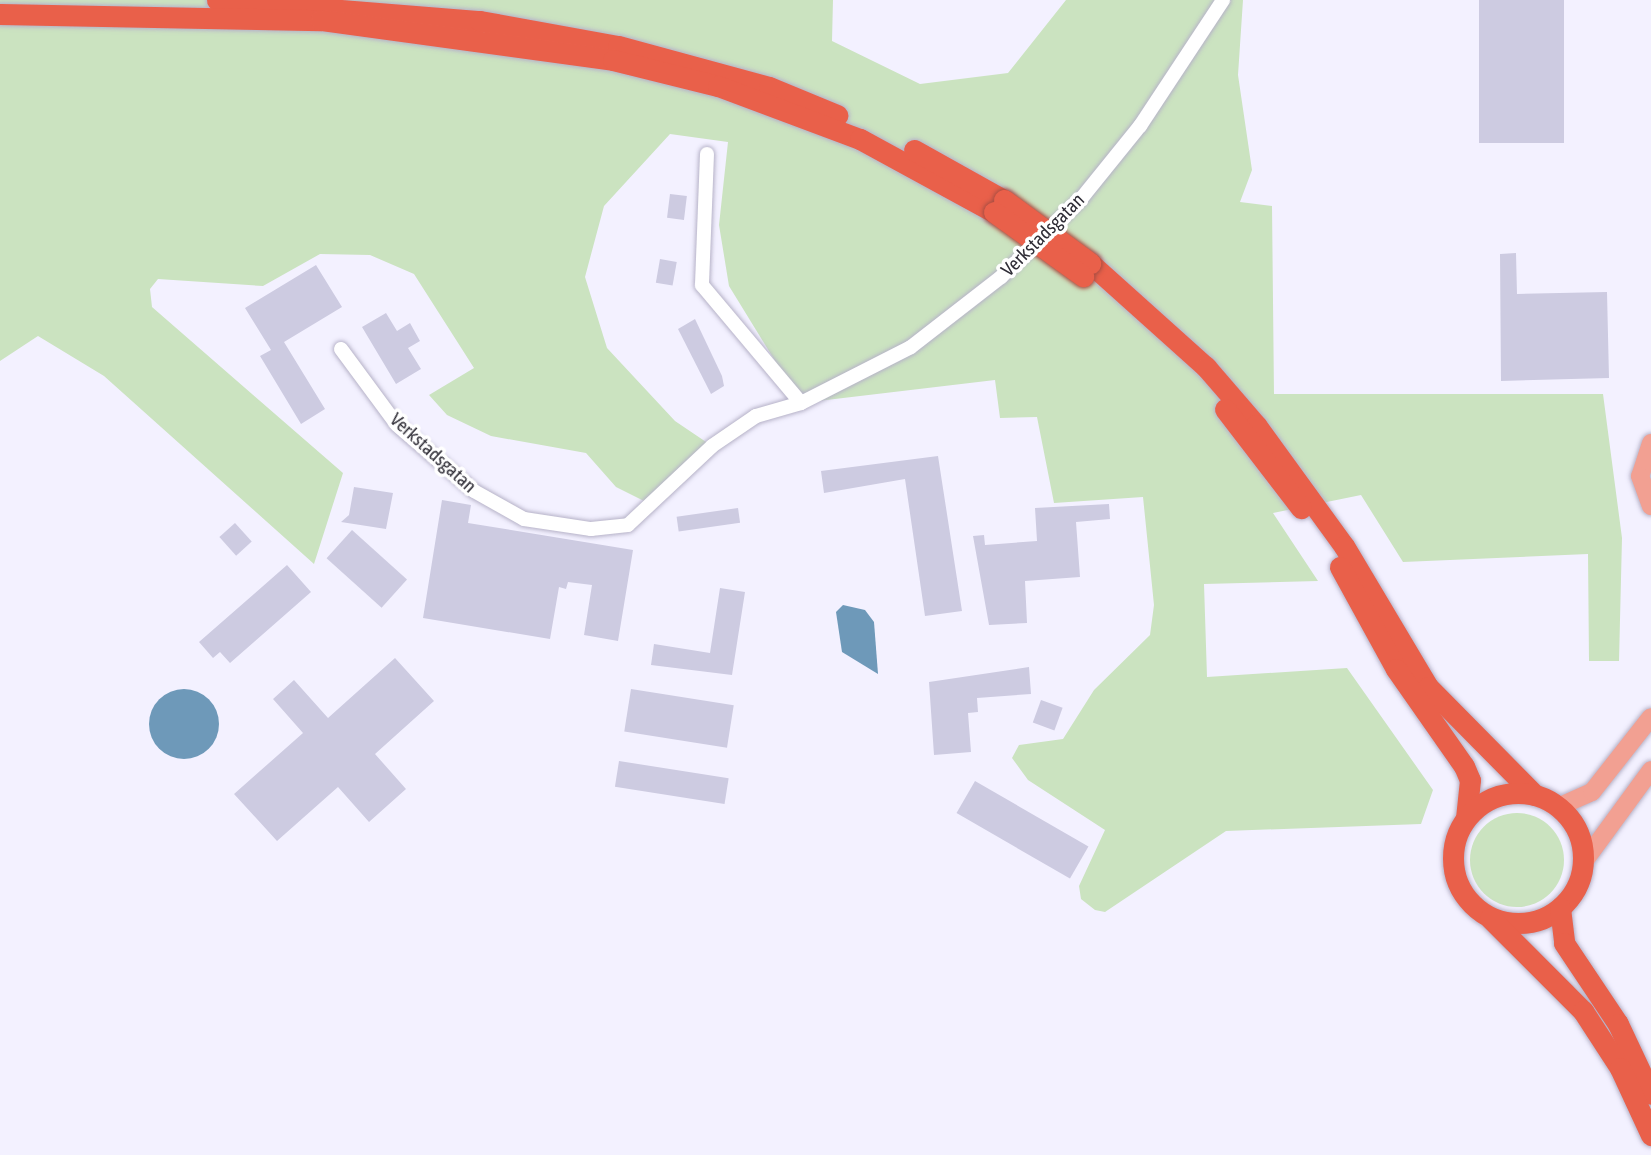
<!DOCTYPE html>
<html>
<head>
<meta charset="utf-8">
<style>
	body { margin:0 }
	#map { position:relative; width:1651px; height:1155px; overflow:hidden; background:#f3f1ff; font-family:"Asap Condensed",sans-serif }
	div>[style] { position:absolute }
	.green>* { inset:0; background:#cbe3c0 }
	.round { border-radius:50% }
	.water>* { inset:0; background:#6e99b9 }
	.building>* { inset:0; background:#cdcbe1; transform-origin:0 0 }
	.roads { filter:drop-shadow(0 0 2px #b6b2c8) drop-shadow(0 0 2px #b6b2c8) }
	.minor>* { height:14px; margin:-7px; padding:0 7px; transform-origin:7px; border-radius:7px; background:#fff }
	.major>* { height:18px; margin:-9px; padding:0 9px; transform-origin:9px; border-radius:9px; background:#f2a092 }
	.highway>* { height:21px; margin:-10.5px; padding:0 10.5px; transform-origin:10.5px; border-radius:10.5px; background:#e9604a }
	.highway>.ring { margin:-10.5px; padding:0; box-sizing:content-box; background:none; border:21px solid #e9604a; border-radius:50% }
	.bridges { filter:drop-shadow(0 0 2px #a84e43) drop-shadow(0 0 2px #a84e43) }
	.highway-bridge>* { height:21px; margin:-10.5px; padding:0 10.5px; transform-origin:10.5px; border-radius:10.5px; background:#e9604a }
	span { translate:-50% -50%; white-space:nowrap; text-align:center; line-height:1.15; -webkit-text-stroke:7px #fff; paint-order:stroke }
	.street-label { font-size:19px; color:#2f2d36 }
</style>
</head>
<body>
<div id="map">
	<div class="green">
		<i style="clip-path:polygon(0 0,833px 0,832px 41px,920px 84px,1008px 73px,1066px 0,1243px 0,1238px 75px,1252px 170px,1240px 202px,1272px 206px,1274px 394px,1603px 394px,1622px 538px,1619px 661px,1589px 661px,1588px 554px,1403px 562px,1361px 495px,1273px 513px,1318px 581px,1204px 584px,1207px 677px,1347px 668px,1433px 790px,1421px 824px,1226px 831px,1105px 912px,1095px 910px,1081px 899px,1079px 886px,1105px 830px,1028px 780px,1012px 758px,1019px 745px,1063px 739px,1094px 690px,1150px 635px,1154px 605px,1143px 497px,1054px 503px,1037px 417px,1000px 418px,995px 380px,801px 403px,729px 286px,719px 225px,728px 142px,670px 134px,604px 206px,585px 277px,607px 348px,675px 421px,712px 446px,654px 506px,616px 487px,586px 453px,491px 436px,447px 415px,429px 395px,474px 368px,414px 274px,370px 255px,320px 254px,263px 286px,158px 279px,150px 289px,152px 307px,343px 473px,314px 564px,104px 376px,38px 336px,0 361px)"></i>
		<i class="round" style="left:1470px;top:813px;width:94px;height:94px"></i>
	</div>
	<div class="water">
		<i style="clip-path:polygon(843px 605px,865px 610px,874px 622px,878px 674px,842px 652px,836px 612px)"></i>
		<i class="round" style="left:149px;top:689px;width:70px;height:70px"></i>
	</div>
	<div class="building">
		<i style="left:1479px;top:0;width:85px;height:143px"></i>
		<i style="left:670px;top:194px;width:17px;height:24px;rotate:7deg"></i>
		<i style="clip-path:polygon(1516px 253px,1517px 294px,1607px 292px,1609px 378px,1501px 381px,1500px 254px)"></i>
		<i style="left:660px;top:259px;width:17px;height:24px;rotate:10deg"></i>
		<i style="clip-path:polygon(316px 265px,342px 307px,284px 342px,325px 409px,301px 424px,260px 356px,271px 350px,245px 308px)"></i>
		<i style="clip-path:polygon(386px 313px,397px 331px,410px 323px,420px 341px,408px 348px,421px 369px,396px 384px,362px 327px)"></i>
		<i style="clip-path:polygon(695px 319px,722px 376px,724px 386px,711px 394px,678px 329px)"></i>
		<i style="clip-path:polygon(938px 456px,962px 611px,925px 616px,905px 479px,824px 493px,821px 471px)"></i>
		<i style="clip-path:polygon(354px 487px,393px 493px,386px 529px,341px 522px,349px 515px)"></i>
		<i style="clip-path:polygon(442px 500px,471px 505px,468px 523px,633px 550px,618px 641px,584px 635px,592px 585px,568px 582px,566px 589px,559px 587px,550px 639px,423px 618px)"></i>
		<i style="clip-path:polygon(1109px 504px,1110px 519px,1076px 522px,1080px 577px,1025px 581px,1027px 623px,989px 625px,973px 536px,984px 535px,985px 545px,1037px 541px,1035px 508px)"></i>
		<i style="left:738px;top:508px;width:15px;height:62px;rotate:82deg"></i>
		<i style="left:235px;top:523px;width:25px;height:21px;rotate:48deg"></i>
		<i style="left:352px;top:530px;width:74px;height:38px;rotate:42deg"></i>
		<i style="clip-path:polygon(287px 565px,311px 592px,230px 663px,220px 652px,213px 658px,199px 642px)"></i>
		<i style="clip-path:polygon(720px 588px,745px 592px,732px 675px,651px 665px,654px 644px,710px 653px)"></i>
		<i style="clip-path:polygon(395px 658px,434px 701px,375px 754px,406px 789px,369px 822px,338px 787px,277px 841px,234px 794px,303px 733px,273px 699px,294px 680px,328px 718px)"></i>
		<i style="clip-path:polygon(1029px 667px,1031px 694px,977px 698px,978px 712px,968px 713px,971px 752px,934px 755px,929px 682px)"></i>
		<i style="left:631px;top:689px;width:104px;height:43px;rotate:9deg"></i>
		<i style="left:1041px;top:700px;width:23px;height:24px;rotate:20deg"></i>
		<i style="left:619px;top:761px;width:111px;height:26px;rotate:9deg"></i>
		<i style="left:975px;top:781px;width:131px;height:37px;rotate:30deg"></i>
	</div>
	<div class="roads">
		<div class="minor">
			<i style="left:707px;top:154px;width:131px;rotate:92.2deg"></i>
			<i style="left:702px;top:285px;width:154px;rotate:50deg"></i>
			<i style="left:341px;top:349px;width:94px;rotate:53.6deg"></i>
			<i style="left:397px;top:425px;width:101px;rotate:40.6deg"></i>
			<i style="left:474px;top:491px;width:57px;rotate:29.2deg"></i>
			<i style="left:524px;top:519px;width:68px;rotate:8.5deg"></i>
			<i style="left:591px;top:529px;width:37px;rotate:-6deg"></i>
			<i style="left:628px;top:525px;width:115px;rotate:-43.2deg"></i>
			<i style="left:712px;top:446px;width:53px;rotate:-34.3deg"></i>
			<i style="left:756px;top:416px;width:47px;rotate:-16.1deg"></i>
			<i style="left:801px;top:403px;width:123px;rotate:-27deg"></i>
			<i style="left:911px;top:347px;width:114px;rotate:-37.9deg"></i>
			<i style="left:1001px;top:277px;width:112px;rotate:-44.3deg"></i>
			<i style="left:1081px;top:199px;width:94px;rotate:-51.1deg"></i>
			<i style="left:1140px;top:126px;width:151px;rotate:-56.6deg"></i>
		</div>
		<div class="major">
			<i style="left:1651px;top:443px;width:35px;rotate:108deg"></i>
			<i style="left:1640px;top:476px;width:32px;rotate:70deg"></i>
			<i style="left:1558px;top:807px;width:37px;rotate:-24deg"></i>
			<i style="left:1592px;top:792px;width:95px;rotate:-51.8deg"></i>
			<i style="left:1583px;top:863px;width:115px;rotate:-53.8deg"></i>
		</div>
		<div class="highway">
			<i style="left:217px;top:0;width:264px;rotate:4.6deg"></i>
			<i style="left:480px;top:21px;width:140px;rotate:10.3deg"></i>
			<i style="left:618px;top:46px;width:156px;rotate:15.2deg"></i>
			<i style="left:769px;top:87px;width:74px;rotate:22.4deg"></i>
			<i style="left:0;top:14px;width:321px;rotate:1.1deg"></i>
			<i style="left:321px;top:20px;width:295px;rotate:7.8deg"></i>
			<i style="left:613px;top:60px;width:108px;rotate:13.9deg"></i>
			<i style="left:718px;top:86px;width:152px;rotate:20.5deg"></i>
			<i style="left:860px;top:139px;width:153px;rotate:28.6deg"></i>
			<i style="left:914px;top:150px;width:103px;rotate:29.1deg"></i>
			<i style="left:1090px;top:263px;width:156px;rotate:41.9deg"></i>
			<i style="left:1206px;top:367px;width:77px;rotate:49.2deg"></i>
			<i style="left:1256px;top:425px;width:150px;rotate:54deg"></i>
			<i style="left:1344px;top:546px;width:164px;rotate:59.2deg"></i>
			<i style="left:1428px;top:687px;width:152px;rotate:45.3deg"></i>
			<i style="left:1225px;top:409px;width:125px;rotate:52.5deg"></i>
			<i style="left:1340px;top:567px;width:116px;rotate:61.2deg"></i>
			<i style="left:1396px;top:669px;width:118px;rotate:55deg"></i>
			<i style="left:1464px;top:766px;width:15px;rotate:67deg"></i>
			<i style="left:1470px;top:780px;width:38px;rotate:96deg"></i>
			<i class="ring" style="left:1453px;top:793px;width:109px;height:109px"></i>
			<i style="left:1560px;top:908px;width:35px;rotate:83deg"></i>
			<i style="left:1564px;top:943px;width:97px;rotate:56.3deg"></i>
			<i style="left:1618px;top:1024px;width:77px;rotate:64.8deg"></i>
			<i style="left:1490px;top:918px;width:132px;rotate:45deg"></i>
			<i style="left:1583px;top:1011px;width:68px;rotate:57deg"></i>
			<i style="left:1620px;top:1068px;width:74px;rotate:65.2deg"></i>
		</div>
	</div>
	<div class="bridges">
		<div class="highway-bridge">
			<i style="left:1004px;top:200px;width:107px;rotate:36.2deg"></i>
			<i style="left:994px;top:212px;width:110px;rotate:35.7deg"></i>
		</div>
	</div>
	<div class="street-label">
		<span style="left:1043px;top:235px;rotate:-45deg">Verkstadsgatan</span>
		<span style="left:433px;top:453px;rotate:42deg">Verkstadsgatan</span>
	</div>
</div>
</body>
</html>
